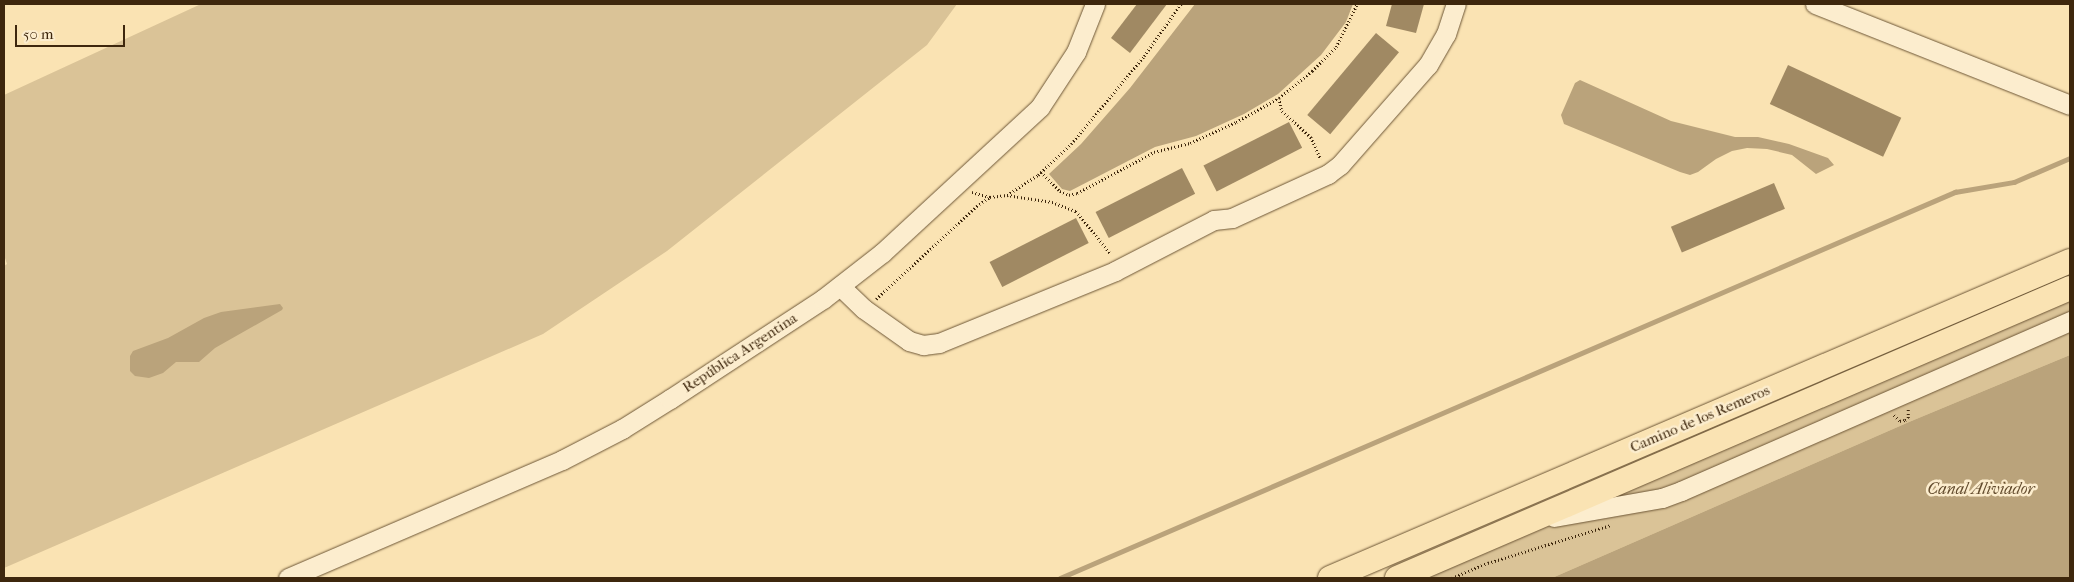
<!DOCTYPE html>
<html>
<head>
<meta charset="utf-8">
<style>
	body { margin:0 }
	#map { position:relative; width:2074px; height:582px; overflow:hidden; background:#fae3b3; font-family:"IM FELL French Canon",serif }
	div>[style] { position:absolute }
	.green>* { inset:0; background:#dac397 }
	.water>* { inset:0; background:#baa37b }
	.stream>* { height:4.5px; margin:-2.25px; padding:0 2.25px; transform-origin:2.25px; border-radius:2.25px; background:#baa37b }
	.building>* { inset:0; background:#a08963; transform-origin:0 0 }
	.path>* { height:2.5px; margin-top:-1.25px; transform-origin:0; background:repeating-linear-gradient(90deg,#3e270d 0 1px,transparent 0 3.5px) }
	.roads { filter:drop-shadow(0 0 1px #6d5636) drop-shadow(0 0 1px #6d5636) }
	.minor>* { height:19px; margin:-9.5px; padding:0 9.5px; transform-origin:9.5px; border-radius:9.5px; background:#fcedce }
	.major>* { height:24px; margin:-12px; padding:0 12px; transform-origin:12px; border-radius:12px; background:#fae3b3 }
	span { translate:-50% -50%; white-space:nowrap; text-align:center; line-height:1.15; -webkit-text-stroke:5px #fcedce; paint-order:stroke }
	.street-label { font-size:15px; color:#3e270d }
	.water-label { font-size:16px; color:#634c2e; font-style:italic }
	.frame { position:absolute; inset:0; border:5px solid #3e270d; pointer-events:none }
	.scale { position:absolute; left:15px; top:25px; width:110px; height:22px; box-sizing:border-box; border:2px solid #3e270d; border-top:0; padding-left:6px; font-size:15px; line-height:18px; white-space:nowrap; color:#3e270d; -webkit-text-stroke:4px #fcedce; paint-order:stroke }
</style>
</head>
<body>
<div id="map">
	<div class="green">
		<i style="clip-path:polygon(201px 4px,957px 4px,927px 45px,667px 251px,543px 334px,4px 568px,4px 266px,7px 264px,4px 255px,4px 95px)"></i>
		<i style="clip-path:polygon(2070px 296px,2070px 355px,1909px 422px,1552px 578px,1424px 578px)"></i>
	</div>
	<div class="water">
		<i style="clip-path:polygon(1195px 4px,1353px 4px,1346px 22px,1321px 55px,1278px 94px,1244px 114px,1196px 136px,1155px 147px,1070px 191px,1062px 189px,1049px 174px,1081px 144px,1130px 88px)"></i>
		<i style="clip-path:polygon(1580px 80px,1671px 121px,1735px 137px,1758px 137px,1789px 144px,1828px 158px,1834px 165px,1816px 174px,1792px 155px,1767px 149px,1747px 148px,1732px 151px,1716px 159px,1698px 172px,1690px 175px,1680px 172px,1564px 124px,1561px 115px,1575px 83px)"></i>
		<i style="clip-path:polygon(280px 304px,283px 308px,282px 310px,215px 348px,199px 362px,176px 362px,163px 373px,149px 378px,135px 376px,130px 371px,130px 356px,133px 351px,168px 338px,204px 318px,221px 312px)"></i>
		<i style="clip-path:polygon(2070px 355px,2070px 578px,1552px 578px,1909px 422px)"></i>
	</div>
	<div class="stream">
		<i style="left:1060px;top:578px;width:975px;rotate:-23.33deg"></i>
		<i style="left:1955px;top:192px;width:60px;rotate:-9.6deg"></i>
		<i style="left:2014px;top:182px;width:61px;rotate:-23.2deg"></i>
	</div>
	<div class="building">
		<i style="clip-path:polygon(1137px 4px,1167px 4px,1130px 53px,1111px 38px)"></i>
		<i style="clip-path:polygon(1392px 4px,1424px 4px,1416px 33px,1386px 26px)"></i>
		<i style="left:1376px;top:33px;width:30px;height:107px;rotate:40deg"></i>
		<i style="left:1788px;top:65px;width:125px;height:43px;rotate:25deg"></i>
		<i style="left:1289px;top:122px;width:29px;height:96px;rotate:63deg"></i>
		<i style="left:1182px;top:168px;width:29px;height:97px;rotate:63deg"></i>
		<i style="left:1774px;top:183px;width:28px;height:112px;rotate:67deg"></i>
		<i style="left:1076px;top:218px;width:28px;height:97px;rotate:63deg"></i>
	</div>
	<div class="path">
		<i style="left:1279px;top:98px;width:13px;rotate:77deg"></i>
		<i style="left:1282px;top:111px;width:39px;rotate:42deg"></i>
		<i style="left:1311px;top:137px;width:24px;rotate:66deg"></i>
		<i style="left:1041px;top:172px;width:27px;rotate:45deg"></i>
		<i style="left:1060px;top:191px;width:10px;rotate:24deg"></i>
		<i style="left:1069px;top:195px;width:8px;rotate:-14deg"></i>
		<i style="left:1077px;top:193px;width:87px;rotate:-28deg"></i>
		<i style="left:1154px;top:152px;width:37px;rotate:-14deg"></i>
		<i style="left:1190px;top:143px;width:51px;rotate:-24.5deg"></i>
		<i style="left:1236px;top:122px;width:49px;rotate:-29.2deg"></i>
		<i style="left:1279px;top:98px;width:43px;rotate:-39.3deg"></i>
		<i style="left:1312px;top:71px;width:34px;rotate:-45deg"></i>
		<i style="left:1336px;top:47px;width:48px;rotate:-64deg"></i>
		<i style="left:972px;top:192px;width:19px;rotate:16deg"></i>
		<i style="left:990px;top:197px;width:17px;rotate:-7deg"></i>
		<i style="left:1007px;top:195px;width:37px;rotate:-33deg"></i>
		<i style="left:1038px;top:175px;width:45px;rotate:-43.2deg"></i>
		<i style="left:1071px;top:144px;width:114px;rotate:-50.3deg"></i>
		<i style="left:1144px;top:56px;width:64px;rotate:-54.6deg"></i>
		<i style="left:1007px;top:195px;width:46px;rotate:8.8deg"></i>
		<i style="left:1052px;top:202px;width:26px;rotate:21deg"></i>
		<i style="left:1076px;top:211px;width:55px;rotate:50.9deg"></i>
		<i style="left:876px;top:299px;width:140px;rotate:-42.7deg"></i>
		<i style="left:979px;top:204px;width:13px;rotate:-32deg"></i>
		<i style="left:1894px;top:415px;width:8px;rotate:45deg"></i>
		<i style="left:1900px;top:421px;width:5px;rotate:-11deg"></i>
		<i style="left:1905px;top:420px;width:4px;rotate:-34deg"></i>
		<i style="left:1908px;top:418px;width:10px;rotate:-90deg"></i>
		<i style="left:1452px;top:578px;width:39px;rotate:-23deg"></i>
		<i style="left:1488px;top:563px;width:129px;rotate:-17.2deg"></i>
	</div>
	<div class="roads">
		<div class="minor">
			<i style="left:1815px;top:4px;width:274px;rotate:21.6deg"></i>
			<i style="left:840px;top:286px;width:33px;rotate:44deg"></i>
			<i style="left:864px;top:309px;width:55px;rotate:35.4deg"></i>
			<i style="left:909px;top:341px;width:15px;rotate:16deg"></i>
			<i style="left:923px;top:345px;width:16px;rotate:-7deg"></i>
			<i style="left:939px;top:343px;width:190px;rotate:-22.2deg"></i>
			<i style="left:1115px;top:271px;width:111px;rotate:-27.3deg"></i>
			<i style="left:1214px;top:220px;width:18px;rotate:-6deg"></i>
			<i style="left:1232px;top:218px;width:106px;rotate:-24.6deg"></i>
			<i style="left:1328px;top:174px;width:15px;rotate:-37deg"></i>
			<i style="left:1340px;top:165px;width:133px;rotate:-48.7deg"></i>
			<i style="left:1428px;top:65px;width:36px;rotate:-60deg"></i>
			<i style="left:1446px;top:34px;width:32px;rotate:-72deg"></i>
			<i style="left:1554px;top:517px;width:110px;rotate:-10deg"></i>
			<i style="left:1662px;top:498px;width:20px;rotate:-20deg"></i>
			<i style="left:1681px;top:491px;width:425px;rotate:-23.6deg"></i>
			<i style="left:288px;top:578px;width:298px;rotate:-23.3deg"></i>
			<i style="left:562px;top:460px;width:68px;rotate:-27.3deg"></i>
			<i style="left:622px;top:429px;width:57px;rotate:-32deg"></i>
			<i style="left:670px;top:399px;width:183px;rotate:-33.2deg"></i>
			<i style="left:823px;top:299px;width:75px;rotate:-37.9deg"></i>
			<i style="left:882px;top:253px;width:215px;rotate:-42.7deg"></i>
			<i style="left:1040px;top:107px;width:66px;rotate:-56.8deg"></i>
			<i style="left:1076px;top:52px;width:52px;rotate:-68.4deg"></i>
		</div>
		<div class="major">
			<i style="left:1330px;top:578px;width:805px;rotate:-23.19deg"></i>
			<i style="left:1397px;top:578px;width:733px;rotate:-23.31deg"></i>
		</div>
	</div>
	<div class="street-label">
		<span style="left:740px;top:353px;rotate:-33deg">República Argentina</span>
		<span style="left:1700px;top:419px;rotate:-23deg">Camino de los Remeros</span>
	</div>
	<div class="water-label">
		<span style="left:1981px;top:489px">Canal Aliviador</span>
	</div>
	<div class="frame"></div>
	<div class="scale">50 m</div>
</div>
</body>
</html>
